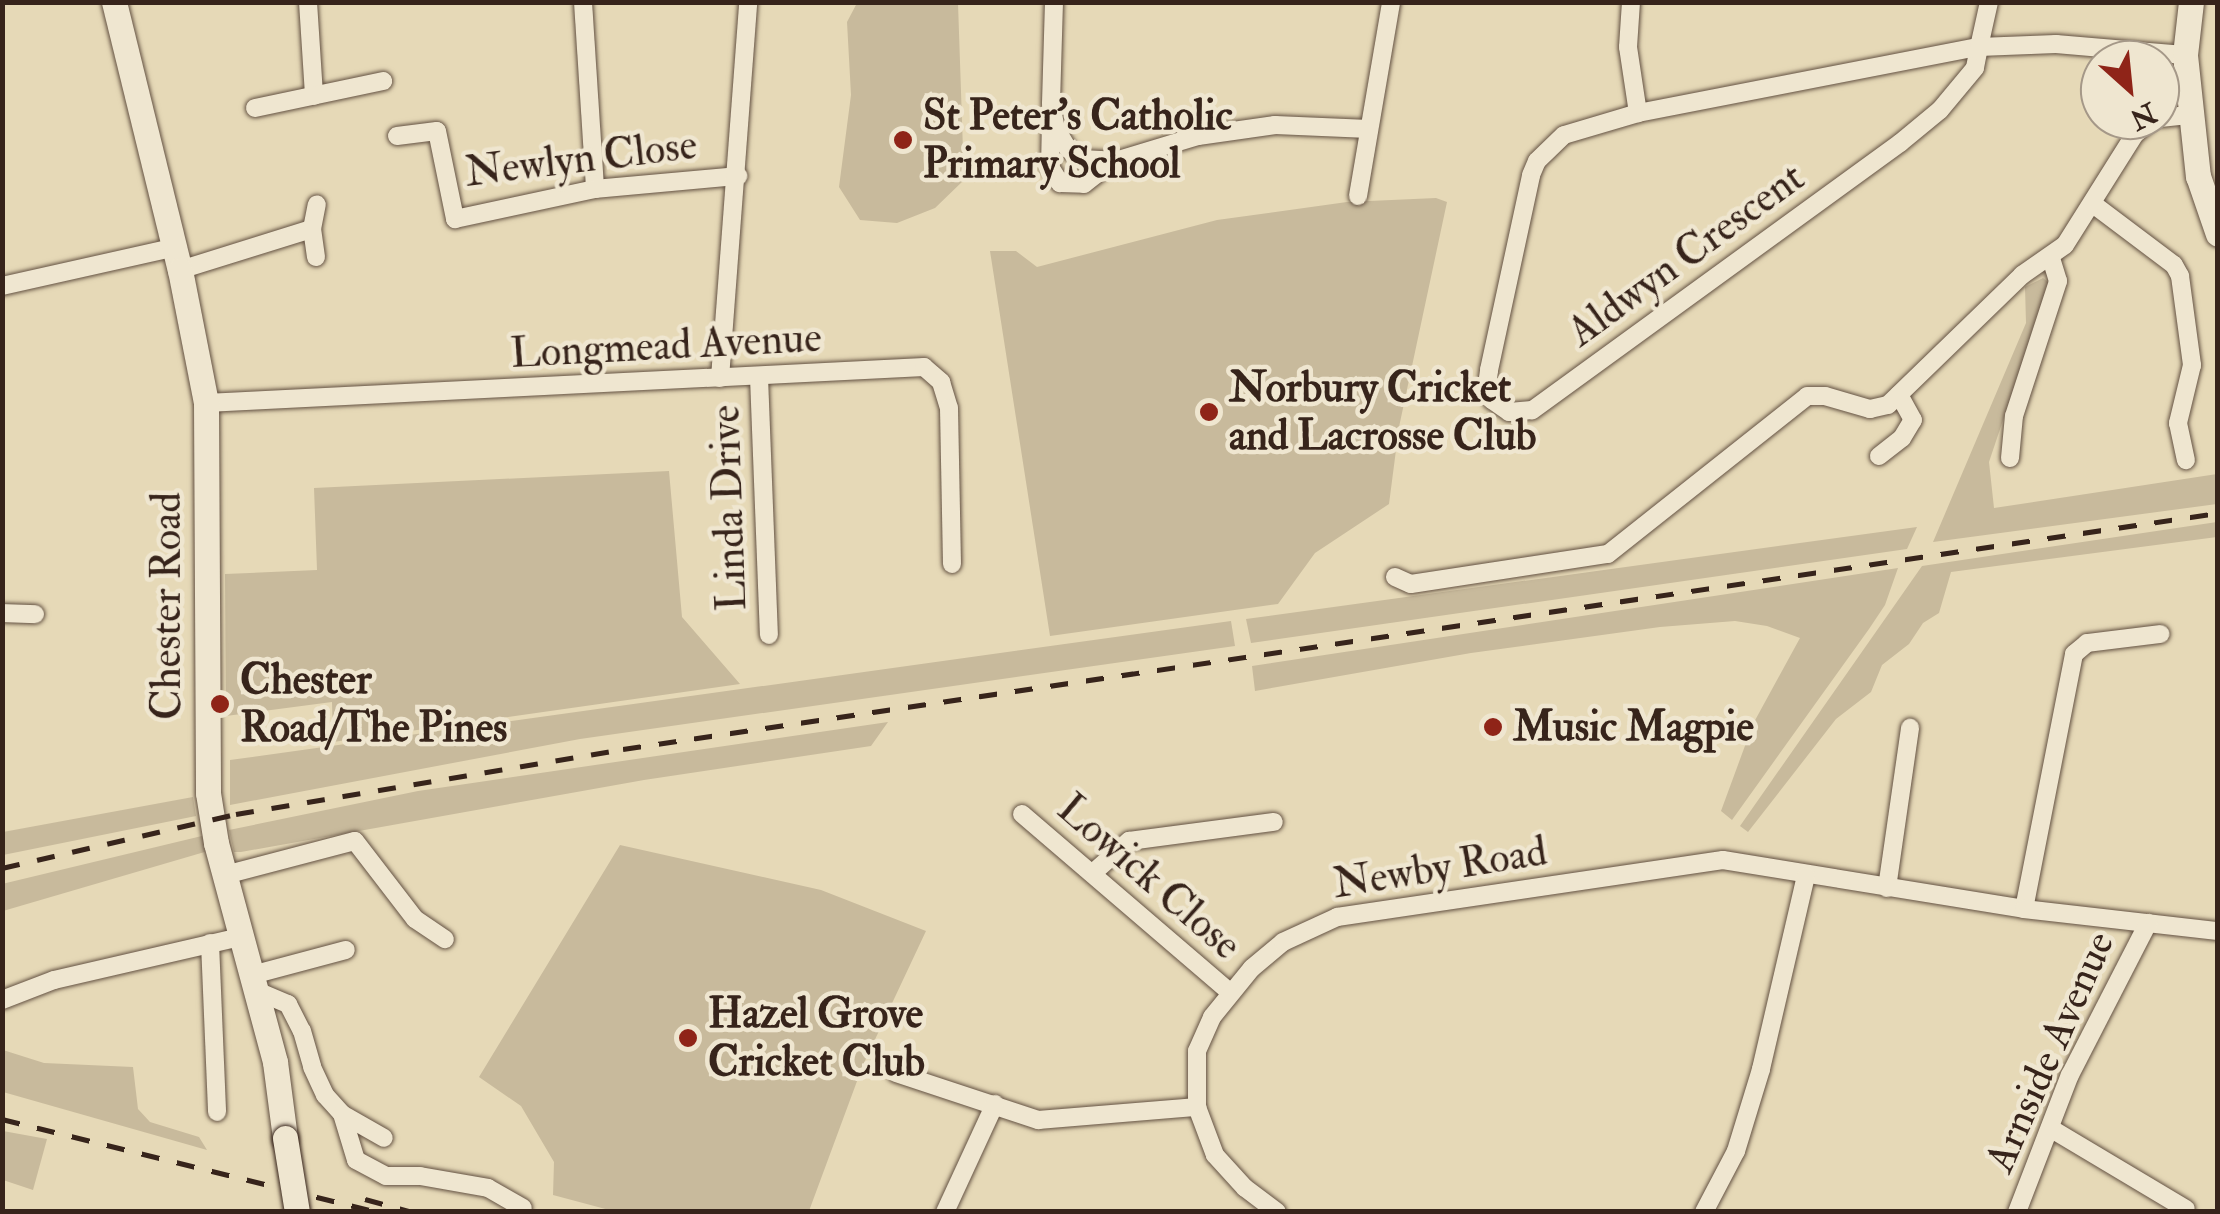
<!DOCTYPE html>
<html>
<head>
<meta charset="utf-8">
<style>
	body { margin:0 }
	#map { position:relative; width:2220px; height:1214px; overflow:hidden; background:#e6d9b7; font-family:"IM FELL Double Pica",serif }
	div>[style] { position:absolute }
	.green>* { inset:0; background:#c8ba9c }
	.roads { filter:drop-shadow(0 0 2px #635142) drop-shadow(0 0 2px #635142) }
	.street>* { height:18px; margin:-9px; padding:0 9px; transform-origin:9px; border-radius:9px; background:#efe6d0 }
	.secondary>* { height:25px; margin:-12.5px; padding:0 12.5px; transform-origin:12.5px; border-radius:12.5px; background:#efe6d0 }
	.rail>* { height:5px; margin-top:-2.5px; transform-origin:0; background:repeating-linear-gradient(90deg,#37241b 0 18px,transparent 0 36px) }
	.bridges { filter:drop-shadow(0 0 2px #37241b) drop-shadow(0 0 2px #37241b) }
	.secondary-bridge>* { height:25px; margin:-12.5px; padding:0 12.5px; transform-origin:12.5px; border-radius:12.5px; background:#efe6d0 }
	.dots>* { width:28px; height:28px; translate:-50% -50%; box-sizing:border-box; border:5px solid #efe6d0; border-radius:50% }
	span { translate:-50% -50%; white-space:nowrap; text-align:center; line-height:1.15; -webkit-text-stroke:9px #efe6d0; paint-order:stroke }
	.poi-label { font-size:42px; color:#37241b; font-weight:700 }
	.left { translate:0 -50%; text-align:left }
	.street-label { font-size:42px; color:#37241b }
	.frame { position:absolute; inset:0; border:5px solid #37241b; pointer-events:none }
	.north { position:absolute; left:2080px; top:40px; width:100px; height:100px; box-sizing:border-box; background:#efe6d0; border:2px solid #a59888; border-radius:50%; rotate:153deg; font-size:28px; font-weight:700; line-height:40px; text-align:center; color:#37241b }
	.north::after { content:''; display:block; margin:auto; width:35px; height:45px; background:#8f2418; clip-path:polygon(50% 0,100% 100%,50% 72%,0 100%) }
</style>
</head>
<body>
<div id="map">
	<div class="green">
		<i style="clip-path:polygon(857px 3px,958px 3px,964px 180px,935px 208px,897px 223px,860px 220px,839px 187px,851px 95px,847px 22px)"></i>
		<i style="clip-path:polygon(1436px 198px,1447px 202px,1399px 427px,1389px 504px,1315px 553px,1278px 604px,1050px 636px,990px 251px,1016px 251px,1037px 267px,1217px 220px,1347px 202px)"></i>
		<i style="clip-path:polygon(2043px 278px,2049px 283px,1989px 462px,1994px 508px,2217px 474px,2217px 504px,1933px 542px,2026px 323px,2025px 287px)"></i>
		<i style="clip-path:polygon(669px 471px,682px 617px,740px 684px,333px 742px,332px 702px,226px 716px,225px 574px,317px 570px,314px 488px)"></i>
		<i style="clip-path:polygon(2217px 522px,2217px 537px,1951px 572px,1939px 613px,1923px 623px,1909px 644px,1882px 665px,1871px 692px,1836px 719px,1748px 832px,1740px 826px,1922px 566px)"></i>
		<i style="clip-path:polygon(1917px 527px,1907px 549px,1251px 643px,1246px 619px)"></i>
		<i style="clip-path:polygon(1898px 568px,1885px 605px,1869px 629px,1732px 820px,1721px 811px,1753px 724px,1800px 638px,1767px 626px,1735px 621px,1660px 627px,1471px 653px,1255px 691px,1252px 666px)"></i>
		<i style="clip-path:polygon(1231px 621px,1235px 646px,580px 739px,230px 805px,230px 760px)"></i>
		<i style="clip-path:polygon(888px 722px,871px 746px,644px 780px,241px 852px,234px 852px,229px 830px,418px 791px)"></i>
		<i style="clip-path:polygon(193px 797px,196px 816px,3px 855px,3px 832px)"></i>
		<i style="clip-path:polygon(206px 835px,208px 851px,3px 911px,2px 884px)"></i>
		<i style="clip-path:polygon(620px 845px,821px 890px,926px 931px,863px 1065px,809px 1211px,613px 1211px,553px 1195px,554px 1162px,521px 1106px,479px 1077px)"></i>
		<i style="clip-path:polygon(3px 1050px,44px 1063px,133px 1067px,138px 1109px,150px 1122px,199px 1137px,207px 1150px,3px 1092px)"></i>
		<i style="clip-path:polygon(3px 1131px,47px 1139px,33px 1190px,3px 1180px)"></i>
	</div>
	<div class="roads">
		<div class="street">
			<i style="left:308px;top:2px;width:94px;rotate:86.3deg"></i>
			<i style="left:583px;top:2px;width:187px;rotate:86.3deg"></i>
			<i style="left:1054px;top:2px;width:102px;rotate:91.7deg"></i>
			<i style="left:1051px;top:104px;width:25px;rotate:79deg"></i>
			<i style="left:1056px;top:129px;width:23px;rotate:59deg"></i>
			<i style="left:1068px;top:149px;width:16px;rotate:38deg"></i>
			<i style="left:1081px;top:159px;width:34px;rotate:3deg"></i>
			<i style="left:1115px;top:161px;width:87px;rotate:-16.8deg"></i>
			<i style="left:1198px;top:136px;width:78px;rotate:-8.1deg"></i>
			<i style="left:1275px;top:125px;width:94px;rotate:2.4deg"></i>
			<i style="left:1631px;top:2px;width:45px;rotate:93.8deg"></i>
			<i style="left:1628px;top:47px;width:67px;rotate:81.4deg"></i>
			<i style="left:1989px;top:2px;width:46px;rotate:102.5deg"></i>
			<i style="left:1979px;top:47px;width:21px;rotate:101deg"></i>
			<i style="left:1975px;top:68px;width:55px;rotate:129.8deg"></i>
			<i style="left:1940px;top:110px;width:52px;rotate:140.5deg"></i>
			<i style="left:1900px;top:143px;width:455px;rotate:144deg"></i>
			<i style="left:1532px;top:410px;width:23px;rotate:175deg"></i>
			<i style="left:1509px;top:412px;width:21px;rotate:-145deg"></i>
			<i style="left:1492px;top:400px;width:16px;rotate:-108deg"></i>
			<i style="left:1487px;top:385px;width:15px;rotate:-82deg"></i>
			<i style="left:1489px;top:370px;width:199px;rotate:-77.8deg"></i>
			<i style="left:1531px;top:175px;width:15px;rotate:-67deg"></i>
			<i style="left:1537px;top:161px;width:37px;rotate:-44deg"></i>
			<i style="left:1564px;top:135px;width:77px;rotate:-16.6deg"></i>
			<i style="left:1638px;top:113px;width:347px;rotate:-11deg"></i>
			<i style="left:1979px;top:47px;width:77px;rotate:-2.2deg"></i>
			<i style="left:2056px;top:44px;width:129px;rotate:4.9deg"></i>
			<i style="left:255px;top:108px;width:131px;rotate:-11.9deg"></i>
			<i style="left:2160px;top:118px;width:31px;rotate:-6deg"></i>
			<i style="left:1051px;top:120px;width:47px;rotate:91.2deg"></i>
			<i style="left:1050px;top:167px;width:19px;rotate:58deg"></i>
			<i style="left:1060px;top:183px;width:24px;rotate:2deg"></i>
			<i style="left:1084px;top:184px;width:33px;rotate:-38deg"></i>
			<i style="left:397px;top:136px;width:40px;rotate:-7.1deg"></i>
			<i style="left:437px;top:131px;width:90px;rotate:78.4deg"></i>
			<i style="left:455px;top:219px;width:143px;rotate:-12.1deg"></i>
			<i style="left:595px;top:189px;width:144px;rotate:-5.2deg"></i>
			<i style="left:1358px;top:196px;width:197px;rotate:-80.3deg"></i>
			<i style="left:2093px;top:204px;width:101px;rotate:37deg"></i>
			<i style="left:2174px;top:265px;width:13px;rotate:61deg"></i>
			<i style="left:2180px;top:276px;width:90px;rotate:82.3deg"></i>
			<i style="left:2192px;top:365px;width:60px;rotate:103.6deg"></i>
			<i style="left:2178px;top:423px;width:38px;rotate:78deg"></i>
			<i style="left:316px;top:257px;width:28px;rotate:-98deg"></i>
			<i style="left:312px;top:229px;width:25px;rotate:-79deg"></i>
			<i style="left:180px;top:270px;width:138px;rotate:-17.3deg"></i>
			<i style="left:2px;top:286px;width:174px;rotate:-12.6deg"></i>
			<i style="left:759px;top:377px;width:258px;rotate:87.8deg"></i>
			<i style="left:720px;top:378px;width:377px;rotate:-85.7deg"></i>
			<i style="left:206px;top:403px;width:719px;rotate:-2.87deg"></i>
			<i style="left:924px;top:367px;width:23px;rotate:41deg"></i>
			<i style="left:941px;top:382px;width:27px;rotate:73deg"></i>
			<i style="left:949px;top:408px;width:156px;rotate:88.9deg"></i>
			<i style="left:1879px;top:456px;width:29px;rotate:-38deg"></i>
			<i style="left:1902px;top:438px;width:21px;rotate:-59deg"></i>
			<i style="left:1913px;top:420px;width:29px;rotate:-119deg"></i>
			<i style="left:2010px;top:458px;width:42px;rotate:-84.6deg"></i>
			<i style="left:2014px;top:416px;width:142px;rotate:-71.9deg"></i>
			<i style="left:2058px;top:281px;width:24px;rotate:-107deg"></i>
			<i style="left:1395px;top:577px;width:17px;rotate:24deg"></i>
			<i style="left:1411px;top:584px;width:199px;rotate:-8.7deg"></i>
			<i style="left:1608px;top:554px;width:254px;rotate:-38.4deg"></i>
			<i style="left:1807px;top:396px;width:18px"></i>
			<i style="left:1825px;top:396px;width:47px;rotate:16.1deg"></i>
			<i style="left:1870px;top:409px;width:18px;rotate:-13deg"></i>
			<i style="left:1888px;top:405px;width:187px;rotate:-44.1deg"></i>
			<i style="left:2022px;top:275px;width:52px;rotate:-34.9deg"></i>
			<i style="left:2065px;top:245px;width:131px;rotate:-57.8deg"></i>
			<i style="left:2135px;top:134px;width:22px;rotate:-39deg"></i>
			<i style="left:2px;top:613px;width:33px;rotate:2deg"></i>
			<i style="left:1022px;top:814px;width:275px;rotate:40.6deg"></i>
			<i style="left:1094px;top:872px;width:47px;rotate:-41.5deg"></i>
			<i style="left:1129px;top:841px;width:146px;rotate:-7.5deg"></i>
			<i style="left:225px;top:875px;width:134px;rotate:-14.7deg"></i>
			<i style="left:355px;top:841px;width:98px;rotate:52.4deg"></i>
			<i style="left:415px;top:919px;width:36px;rotate:34deg"></i>
			<i style="left:1887px;top:888px;width:162px;rotate:-81.8deg"></i>
			<i style="left:2024px;top:909px;width:260px;rotate:-78.9deg"></i>
			<i style="left:2074px;top:654px;width:17px;rotate:-40deg"></i>
			<i style="left:2087px;top:643px;width:74px;rotate:-7deg"></i>
			<i style="left:210px;top:943px;width:169px;rotate:87.6deg"></i>
			<i style="left:252px;top:975px;width:97px;rotate:-14.9deg"></i>
			<i style="left:257px;top:991px;width:34px;rotate:23deg"></i>
			<i style="left:288px;top:1004px;width:30px;rotate:63deg"></i>
			<i style="left:302px;top:1031px;width:37px;rotate:74deg"></i>
			<i style="left:312px;top:1067px;width:31px;rotate:65deg"></i>
			<i style="left:325px;top:1095px;width:25px;rotate:48deg"></i>
			<i style="left:342px;top:1114px;width:48px;rotate:73.1deg"></i>
			<i style="left:356px;top:1160px;width:34px;rotate:28deg"></i>
			<i style="left:386px;top:1176px;width:34px"></i>
			<i style="left:420px;top:1176px;width:69px;rotate:10deg"></i>
			<i style="left:488px;top:1188px;width:40px;rotate:29.7deg"></i>
			<i style="left:2px;top:1000px;width:56px;rotate:-21deg"></i>
			<i style="left:54px;top:980px;width:191px;rotate:-13deg"></i>
			<i style="left:896px;top:1073px;width:150px;rotate:18.3deg"></i>
			<i style="left:1038px;top:1120px;width:160px;rotate:-4.7deg"></i>
			<i style="left:342px;top:1114px;width:48px;rotate:29.7deg"></i>
			<i style="left:2050px;top:1128px;width:158px;rotate:30.8deg"></i>
			<i style="left:945px;top:1212px;width:119px;rotate:-65.2deg"></i>
			<i style="left:1277px;top:1212px;width:40px;rotate:-143deg"></i>
			<i style="left:1245px;top:1188px;width:45px;rotate:-132.3deg"></i>
			<i style="left:1215px;top:1155px;width:51px;rotate:-110.6deg"></i>
			<i style="left:1197px;top:1107px;width:56px;rotate:-90deg"></i>
			<i style="left:1197px;top:1051px;width:37px;rotate:-66deg"></i>
			<i style="left:1212px;top:1017px;width:63px;rotate:-50.8deg"></i>
			<i style="left:1252px;top:968px;width:40px;rotate:-40deg"></i>
			<i style="left:1283px;top:942px;width:60px;rotate:-24.8deg"></i>
			<i style="left:1337px;top:917px;width:390px;rotate:-8.4deg"></i>
			<i style="left:1723px;top:860px;width:305px;rotate:9.2deg"></i>
			<i style="left:2024px;top:909px;width:195px;rotate:6.5deg"></i>
			<i style="left:1704px;top:1212px;width:69px;rotate:-62.3deg"></i>
			<i style="left:1736px;top:1151px;width:86px;rotate:-73deg"></i>
			<i style="left:1761px;top:1069px;width:198px;rotate:-76.9deg"></i>
			<i style="left:2017px;top:1212px;width:147px;rotate:-68.9deg"></i>
			<i style="left:2070px;top:1075px;width:171px;rotate:-62.8deg"></i>
		</div>
		<div class="secondary">
			<i style="left:114px;top:2px;width:276px;rotate:76.2deg"></i>
			<i style="left:180px;top:270px;width:136px;rotate:78.9deg"></i>
			<i style="left:206px;top:403px;width:390px;rotate:89.7deg"></i>
			<i style="left:208px;top:793px;width:51px;rotate:80.9deg"></i>
			<i style="left:216px;top:843px;width:227px;rotate:74.9deg"></i>
			<i style="left:275px;top:1062px;width:77px;rotate:82.5deg"></i>
			<i style="left:2191px;top:2px;width:53px;rotate:96.5deg"></i>
			<i style="left:2185px;top:55px;width:122px;rotate:83.9deg"></i>
			<i style="left:2198px;top:176px;width:61px;rotate:71deg"></i>
		</div>
	</div>
	<div class="rail">
		<i style="left:2px;top:868px;width:240px;rotate:-13deg"></i>
		<i style="left:236px;top:814px;width:392px;rotate:-9.5deg"></i>
		<i style="left:623px;top:749px;width:1612px;rotate:-8.42deg"></i>
		<i style="left:2px;top:1119px;width:388px;rotate:13.9deg"></i>
		<i style="left:365px;top:1199px;width:50px;rotate:15.2deg"></i>
	</div>
	<div class="bridges">
		<div class="secondary-bridge">
			<i style="left:285px;top:1138px;width:75px;rotate:80.8deg"></i>
		</div>
	</div>
	<div class="dots">
		<i style="left:903px;top:140px;background:#8f2418"></i>
		<i style="left:1209px;top:412px;background:#8f2418"></i>
		<i style="left:220px;top:704px;background:#8f2418"></i>
		<i style="left:1493px;top:727px;background:#8f2418"></i>
		<i style="left:688px;top:1038px;background:#8f2418"></i>
	</div>
	<div class="poi-label">
		<span class="left" style="left:923px;top:140px">St Peter's Catholic<br>Primary School</span>
		<span class="left" style="left:1229px;top:412px">Norbury Cricket<br>and Lacrosse Club</span>
		<span class="left" style="left:240px;top:704px">Chester<br>Road/The Pines</span>
		<span class="left" style="left:1513px;top:727px">Music Magpie</span>
		<span class="left" style="left:708px;top:1038px">Hazel Grove<br>Cricket Club</span>
	</div>
	<div class="street-label">
		<span style="left:581px;top:159px;rotate:-7deg">Newlyn Close</span>
		<span style="left:1686px;top:255px;rotate:-36deg">Aldwyn Crescent</span>
		<span style="left:666px;top:346px;rotate:-3deg">Longmead Avenue</span>
		<span style="left:729px;top:508px;rotate:-92deg">Linda Drive</span>
		<span style="left:167px;top:606px;rotate:-90deg">Chester Road</span>
		<span style="left:1440px;top:868px;rotate:-9deg">Newby Road</span>
		<span style="left:1149px;top:877px;rotate:41deg">Lowick Close</span>
		<span style="left:2050px;top:1052px;rotate:-66deg">Arnside Avenue</span>
	</div>
	<div class="frame"></div>
	<div class="north">N</div>
</div>
</body>
</html>
